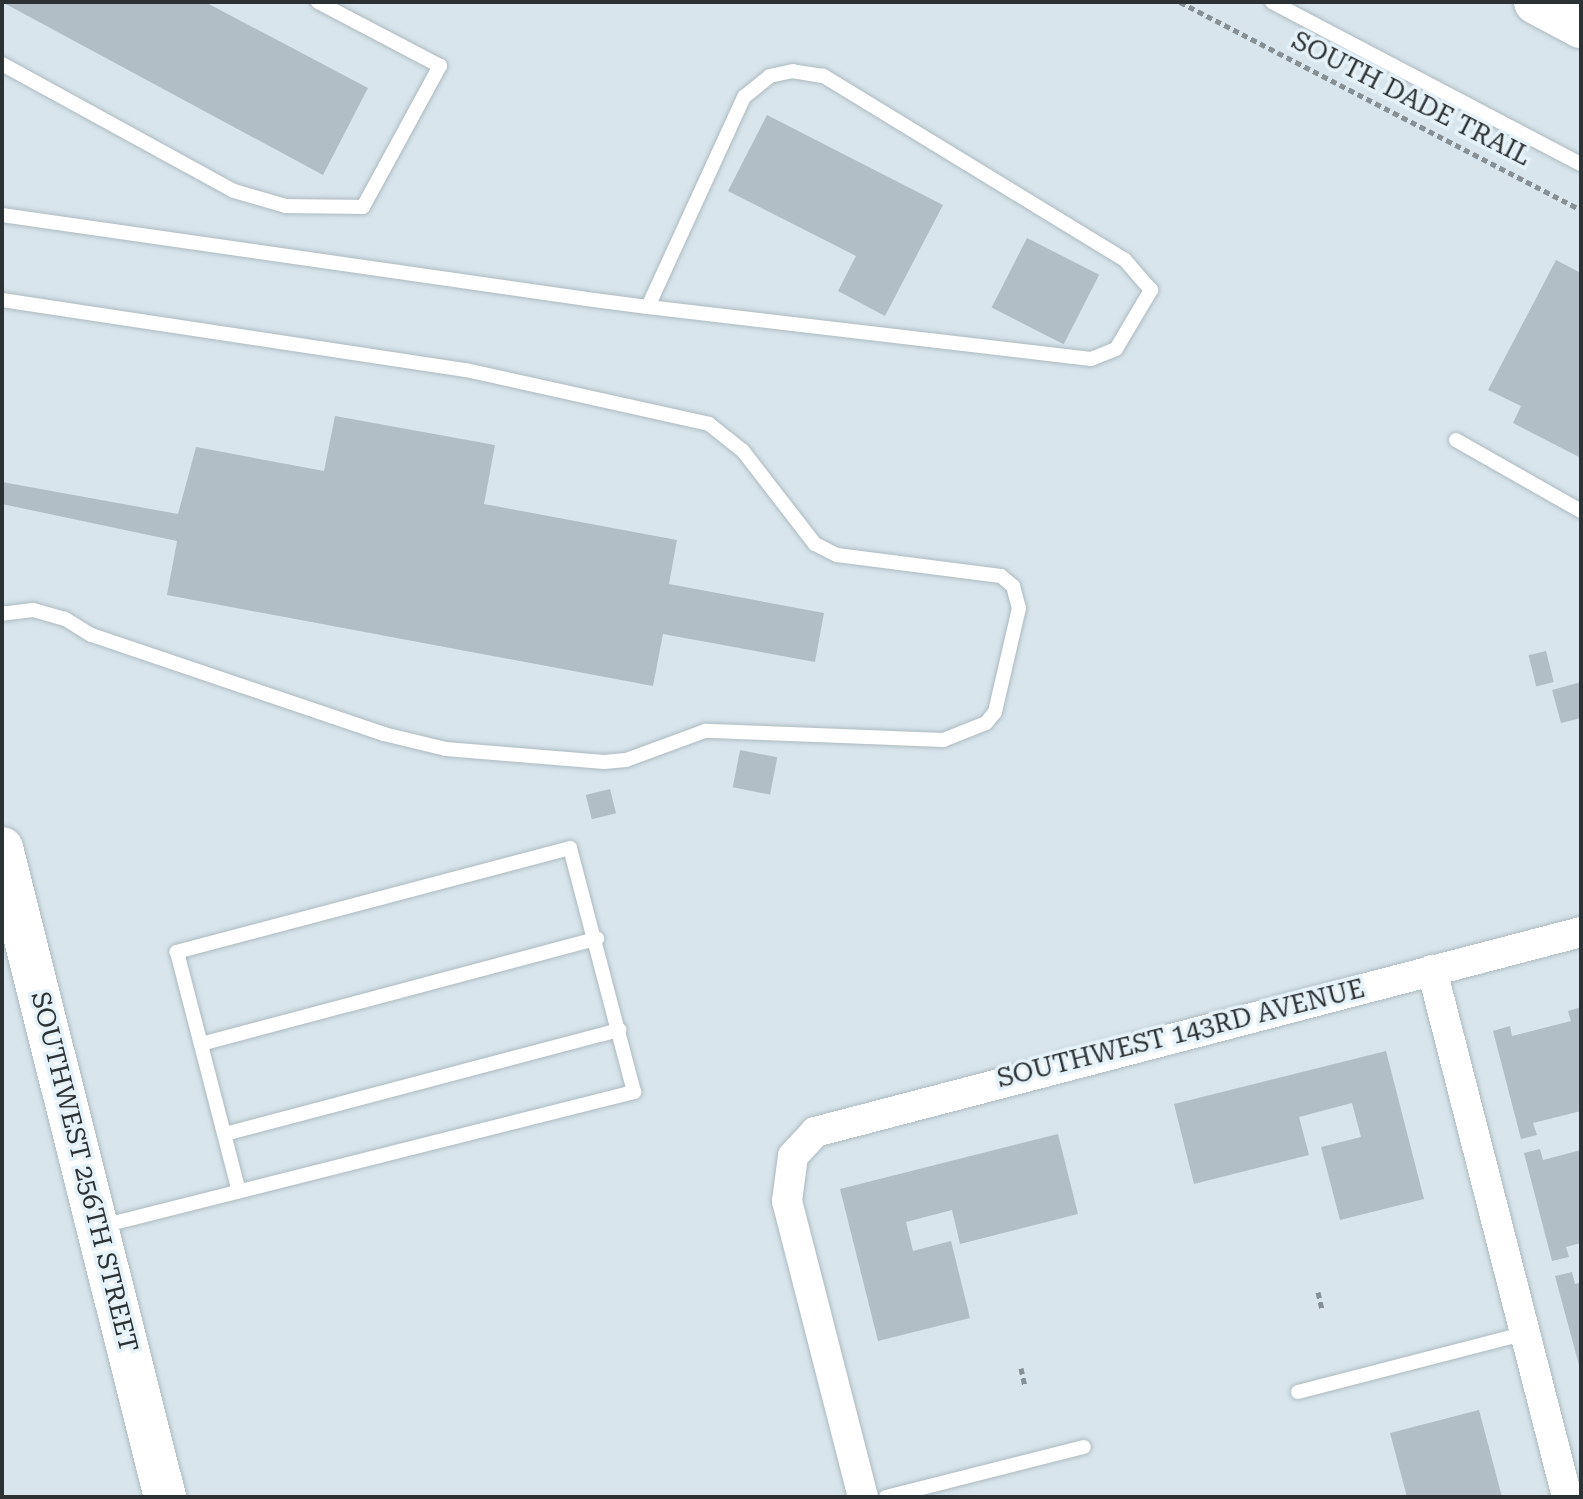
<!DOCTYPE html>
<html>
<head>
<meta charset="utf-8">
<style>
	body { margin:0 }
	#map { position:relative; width:1583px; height:1499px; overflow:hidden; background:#d8e5ec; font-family:"Roboto Serif",serif }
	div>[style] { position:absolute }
	.building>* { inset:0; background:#b1bec5; transform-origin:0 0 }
	.path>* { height:5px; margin-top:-2.5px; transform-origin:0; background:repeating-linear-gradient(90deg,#868f94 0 6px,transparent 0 10px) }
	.roads { filter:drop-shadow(0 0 2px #adbac0) drop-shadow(0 0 2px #adbac0) }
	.lane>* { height:14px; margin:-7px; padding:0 7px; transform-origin:7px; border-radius:7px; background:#fff }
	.street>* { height:30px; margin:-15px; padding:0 15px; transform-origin:15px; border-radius:15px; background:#fff }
	.secondary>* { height:42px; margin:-21px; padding:0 21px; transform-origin:21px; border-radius:21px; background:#fff }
	.highway>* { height:44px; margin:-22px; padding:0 22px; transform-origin:22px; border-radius:22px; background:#fff }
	span { translate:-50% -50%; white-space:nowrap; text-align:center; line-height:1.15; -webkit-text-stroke:7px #e5f2f9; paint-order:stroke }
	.street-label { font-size:26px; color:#2c3133 }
	.frame { position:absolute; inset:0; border:4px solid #2c3133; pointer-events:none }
</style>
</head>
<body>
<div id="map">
	<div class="building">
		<i style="clip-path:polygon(2px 2px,205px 2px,368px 88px,323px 175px)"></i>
		<i style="clip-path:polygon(767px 115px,943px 205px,885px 316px,838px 291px,856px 256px,728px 191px)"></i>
		<i style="left:1027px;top:238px;width:81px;height:78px;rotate:27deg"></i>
		<i style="clip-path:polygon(1556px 260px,1581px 273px,1581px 458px,1513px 423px,1521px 406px,1488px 390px)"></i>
		<i style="clip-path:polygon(335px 416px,495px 445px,484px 504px,677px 540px,669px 584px,824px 613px,815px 662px,663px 634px,653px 686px,167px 595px,177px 541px,2px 504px,2px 482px,178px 514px,196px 447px,324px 471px)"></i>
		<i style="left:1546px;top:651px;width:32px;height:18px;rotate:76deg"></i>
		<i style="clip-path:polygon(1581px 682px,1581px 718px,1561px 723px,1552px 690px)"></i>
		<i style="left:740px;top:750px;width:38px;height:38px;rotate:11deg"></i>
		<i style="left:610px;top:789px;width:25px;height:25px;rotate:76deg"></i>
		<i style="clip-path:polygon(1581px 1007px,1581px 1111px,1533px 1123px,1537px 1135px,1521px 1139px,1493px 1031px,1510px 1026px,1512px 1036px,1571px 1021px,1568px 1011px)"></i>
		<i style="clip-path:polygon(1386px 1051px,1424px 1199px,1340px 1220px,1321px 1147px,1361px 1137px,1352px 1103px,1299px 1117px,1309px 1155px,1194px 1184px,1174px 1104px)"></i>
		<i style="clip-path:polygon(1058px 1134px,1078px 1214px,960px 1244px,952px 1210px,906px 1222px,913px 1251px,951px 1241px,970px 1318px,878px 1341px,840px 1189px)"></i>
		<i style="clip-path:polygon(1540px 1149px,1543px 1160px,1581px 1150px,1581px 1243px,1566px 1247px,1569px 1257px,1552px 1261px,1524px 1153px)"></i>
		<i style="clip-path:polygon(1572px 1272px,1575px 1284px,1581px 1282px,1580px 1369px,1555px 1276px)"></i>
		<i style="clip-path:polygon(1479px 1410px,1502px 1497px,1407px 1497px,1390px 1433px)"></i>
	</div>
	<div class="path">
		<i style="left:1180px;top:2px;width:452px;rotate:27.4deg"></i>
		<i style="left:1318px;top:1292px;width:18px;rotate:77deg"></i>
		<i style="left:1021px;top:1368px;width:19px;rotate:78deg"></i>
	</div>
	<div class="roads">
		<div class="lane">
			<i style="left:1272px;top:2px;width:349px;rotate:27.7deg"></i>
			<i style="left:2px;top:64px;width:264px;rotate:28.7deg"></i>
			<i style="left:234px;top:191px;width:54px;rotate:16.1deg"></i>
			<i style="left:286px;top:206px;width:77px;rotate:0.7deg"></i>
			<i style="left:363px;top:207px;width:161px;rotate:-61.4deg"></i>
			<i style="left:440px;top:66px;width:138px;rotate:-152.3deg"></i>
			<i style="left:2px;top:215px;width:598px;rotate:8.17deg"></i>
			<i style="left:594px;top:300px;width:54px;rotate:7.4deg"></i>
			<i style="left:648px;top:307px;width:446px;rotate:6.7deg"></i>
			<i style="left:1091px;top:359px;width:27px;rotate:-22deg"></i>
			<i style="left:1116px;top:349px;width:69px;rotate:-59.3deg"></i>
			<i style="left:1151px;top:290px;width:40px;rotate:-131deg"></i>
			<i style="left:1125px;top:260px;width:354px;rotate:-148.6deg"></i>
			<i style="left:823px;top:76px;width:30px;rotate:-171deg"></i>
			<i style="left:793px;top:71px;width:24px;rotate:168deg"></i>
			<i style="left:770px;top:76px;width:33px;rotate:141deg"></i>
			<i style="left:744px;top:97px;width:231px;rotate:114.6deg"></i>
			<i style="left:2px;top:300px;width:469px;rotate:8.6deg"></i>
			<i style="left:466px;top:370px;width:249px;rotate:12.5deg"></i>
			<i style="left:709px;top:424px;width:43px;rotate:38.5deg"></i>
			<i style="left:743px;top:451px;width:118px;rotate:52.3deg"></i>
			<i style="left:815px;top:544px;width:25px;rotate:27deg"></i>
			<i style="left:837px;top:555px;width:165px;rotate:7.3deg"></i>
			<i style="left:1001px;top:576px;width:16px;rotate:40deg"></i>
			<i style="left:1013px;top:586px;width:23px;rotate:75deg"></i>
			<i style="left:1019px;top:608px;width:107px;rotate:103deg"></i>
			<i style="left:995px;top:712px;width:14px;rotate:129deg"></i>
			<i style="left:986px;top:723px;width:46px;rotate:158.4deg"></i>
			<i style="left:943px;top:740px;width:238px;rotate:-177.8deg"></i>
			<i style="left:705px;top:731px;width:84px;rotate:159.8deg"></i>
			<i style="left:626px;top:760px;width:22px;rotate:175deg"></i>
			<i style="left:604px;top:762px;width:159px;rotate:-175.3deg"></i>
			<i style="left:446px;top:749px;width:64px;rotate:-166.4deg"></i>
			<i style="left:384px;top:734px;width:309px;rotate:-161.3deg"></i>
			<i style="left:91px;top:635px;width:31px;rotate:-148deg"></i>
			<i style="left:65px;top:619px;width:33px;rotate:-164deg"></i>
			<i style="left:33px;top:610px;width:31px;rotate:173deg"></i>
			<i style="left:1456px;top:440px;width:144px;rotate:29.6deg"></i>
			<i style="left:201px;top:1044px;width:410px;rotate:-14.9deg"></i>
			<i style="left:225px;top:1134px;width:408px;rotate:-14.8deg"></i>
			<i style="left:102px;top:1226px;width:549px;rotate:-14.14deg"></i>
			<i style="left:634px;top:1092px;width:252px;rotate:-104.7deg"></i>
			<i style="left:570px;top:848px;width:407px;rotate:165.2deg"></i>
			<i style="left:177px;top:952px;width:247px;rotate:75.5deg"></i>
			<i style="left:1298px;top:1392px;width:236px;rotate:-14.5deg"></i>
			<i style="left:886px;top:1497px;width:204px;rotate:-14.2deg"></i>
		</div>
		<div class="street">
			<i style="left:1432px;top:970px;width:544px;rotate:75.63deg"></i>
			<i style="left:863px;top:1497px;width:306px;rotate:-104.4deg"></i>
			<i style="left:787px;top:1201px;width:45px;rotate:-82.4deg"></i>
			<i style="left:793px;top:1156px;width:33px;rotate:-47deg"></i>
			<i style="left:815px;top:1132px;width:792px;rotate:-14.63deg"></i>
		</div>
		<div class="secondary">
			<i style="left:2px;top:848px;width:669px;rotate:75.9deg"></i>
		</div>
		<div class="highway">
			<i style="left:1536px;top:2px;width:51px;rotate:28.1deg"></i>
		</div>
	</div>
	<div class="street-label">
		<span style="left:1411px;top:99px;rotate:27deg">SOUTH DADE TRAIL</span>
		<span style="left:1181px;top:1034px;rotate:-14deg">SOUTHWEST 143RD AVENUE</span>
		<span style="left:84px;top:1172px;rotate:76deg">SOUTHWEST 256TH STREET</span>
	</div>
	<div class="frame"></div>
</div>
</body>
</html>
